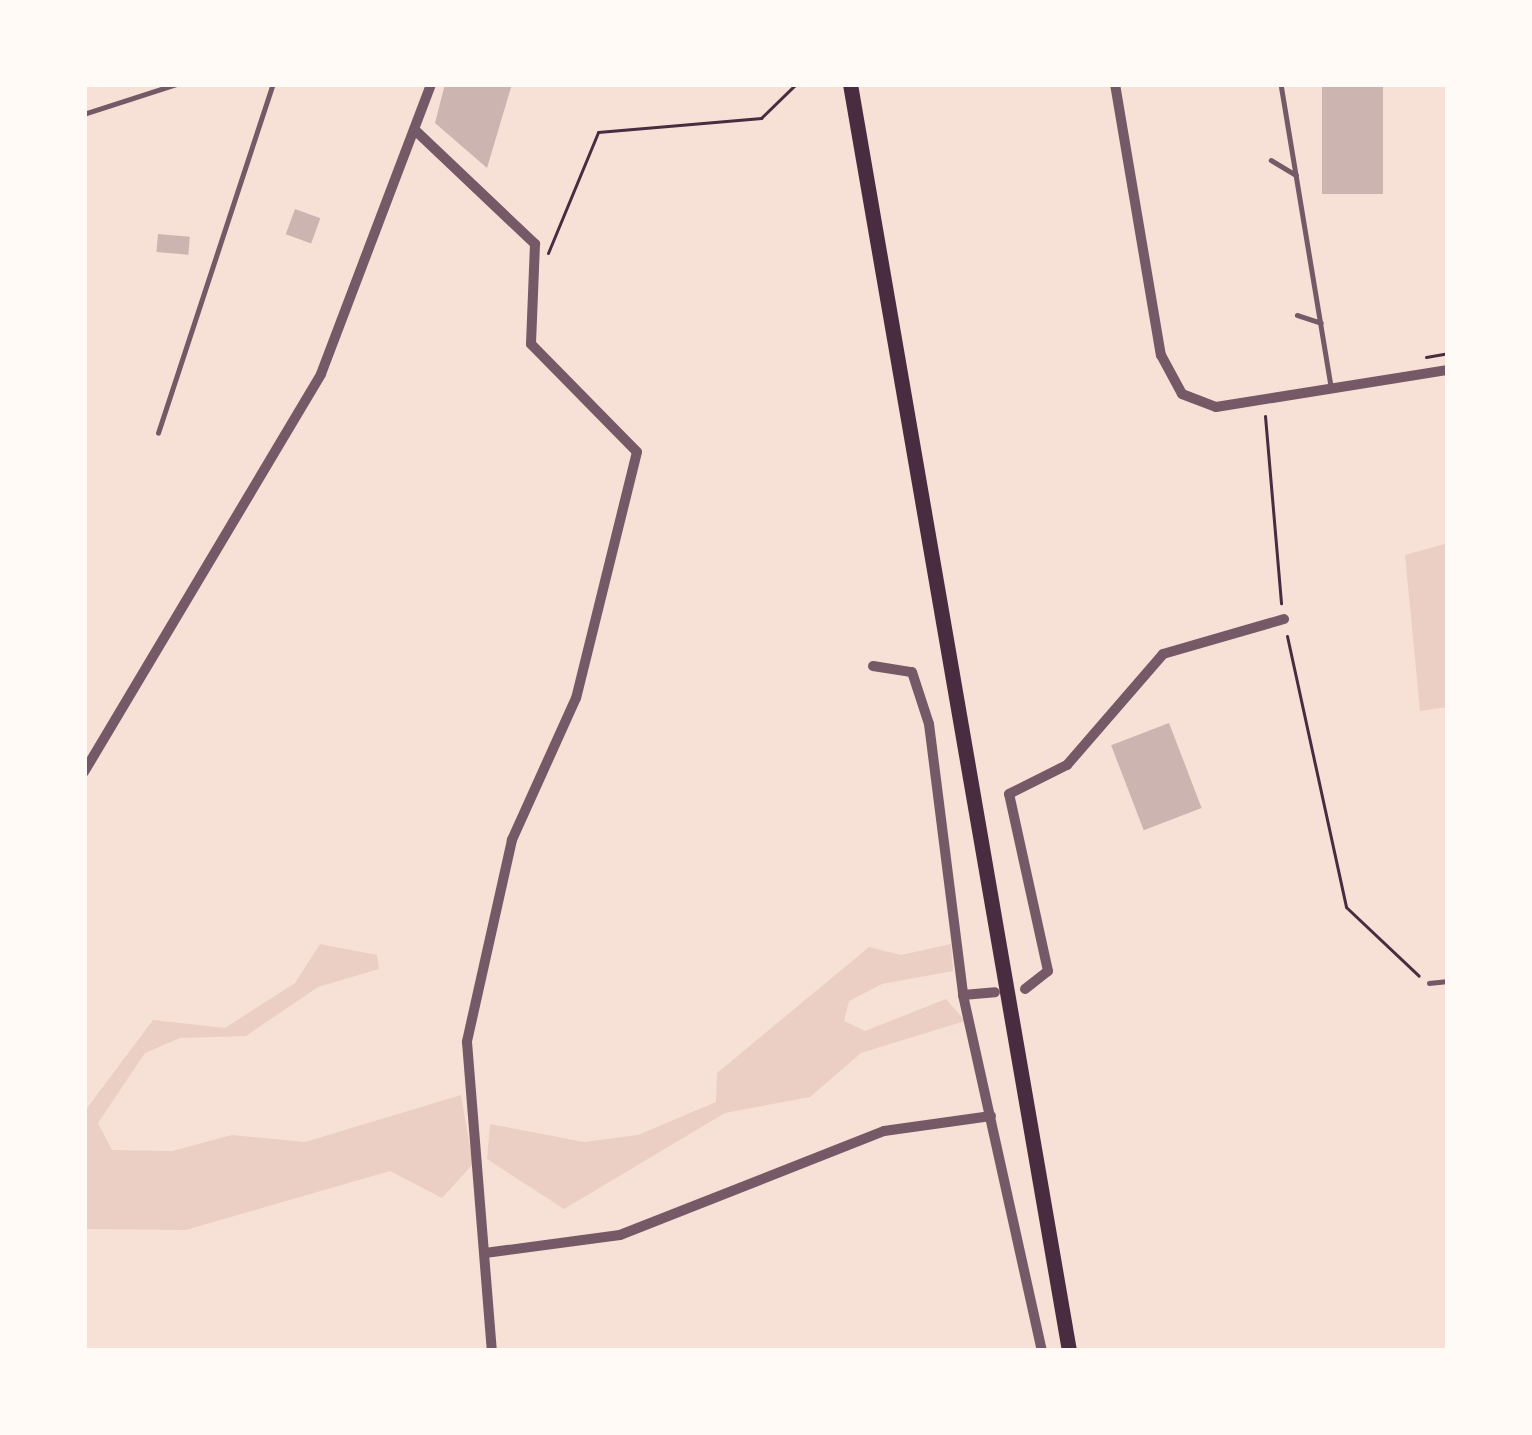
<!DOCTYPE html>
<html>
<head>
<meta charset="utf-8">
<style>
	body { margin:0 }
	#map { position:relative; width:1532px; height:1435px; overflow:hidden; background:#f7e1d7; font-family:"Space Grotesk",sans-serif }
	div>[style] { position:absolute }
	.green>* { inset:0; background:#ebcfc5 }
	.building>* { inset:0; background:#ccb4b1; transform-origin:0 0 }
	.path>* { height:3px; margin:-1.5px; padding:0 1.5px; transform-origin:1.5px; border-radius:1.5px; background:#4a2c40 }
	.service>* { height:4.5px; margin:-2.25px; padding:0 2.25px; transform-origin:2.25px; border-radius:2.25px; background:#755966 }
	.minor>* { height:10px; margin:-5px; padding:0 5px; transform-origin:5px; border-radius:5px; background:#755966 }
	.primary>* { height:15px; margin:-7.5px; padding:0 7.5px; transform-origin:7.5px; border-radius:7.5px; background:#4a2c40 }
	span { translate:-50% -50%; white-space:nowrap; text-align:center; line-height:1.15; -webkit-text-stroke:10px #fffaf5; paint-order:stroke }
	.frame { position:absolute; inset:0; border:87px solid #fffaf5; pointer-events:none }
</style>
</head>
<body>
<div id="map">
	<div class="green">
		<i style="clip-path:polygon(1448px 543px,1448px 707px,1420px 711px,1405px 555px)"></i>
		<i style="clip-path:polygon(320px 944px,377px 955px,379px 969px,318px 987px,246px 1036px,180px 1038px,145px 1053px,98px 1123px,112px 1150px,172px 1151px,232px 1135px,305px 1142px,461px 1095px,473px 1164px,442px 1198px,390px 1171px,186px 1230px,84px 1229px,84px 1112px,153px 1020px,225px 1028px,295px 983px)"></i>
		<i style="clip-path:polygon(951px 944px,953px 971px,882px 984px,849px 1001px,844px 1021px,865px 1031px,946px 999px,965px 1021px,861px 1053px,810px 1097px,725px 1113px,564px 1209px,487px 1159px,490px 1124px,584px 1142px,638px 1135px,716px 1102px,717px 1073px,869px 947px,901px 955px)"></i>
	</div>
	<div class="building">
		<i style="clip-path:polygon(445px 84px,512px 84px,487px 168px,435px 123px)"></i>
		<i style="left:1322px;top:84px;width:61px;height:110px"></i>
		<i style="left:295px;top:209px;width:27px;height:27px;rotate:20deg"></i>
		<i style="left:158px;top:234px;width:32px;height:18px;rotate:5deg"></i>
		<i style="left:1169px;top:723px;width:91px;height:62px;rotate:69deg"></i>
	</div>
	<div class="path">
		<i style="left:548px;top:253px;width:131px;rotate:-67.5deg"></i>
		<i style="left:598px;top:132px;width:164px;rotate:-4.9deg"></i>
		<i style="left:761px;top:118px;width:49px;rotate:-44.2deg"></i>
		<i style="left:1426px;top:357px;width:22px;rotate:-10deg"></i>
		<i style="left:1265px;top:416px;width:188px;rotate:85.1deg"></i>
		<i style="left:1287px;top:636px;width:277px;rotate:77.7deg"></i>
		<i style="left:1346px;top:907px;width:100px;rotate:43.4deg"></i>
	</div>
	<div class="service">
		<i style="left:227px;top:84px;width:32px"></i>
		<i style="left:1281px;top:84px;width:306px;rotate:80.6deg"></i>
		<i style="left:84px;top:114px;width:98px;rotate:-17.9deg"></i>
		<i style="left:1271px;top:160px;width:29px;rotate:31deg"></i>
		<i style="left:1297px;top:315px;width:25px;rotate:18deg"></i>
		<i style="left:158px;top:433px;width:367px;rotate:-71.8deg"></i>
		<i style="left:1429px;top:983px;width:19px;rotate:-6deg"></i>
	</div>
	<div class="minor">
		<i style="left:1115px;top:84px;width:275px;rotate:80.4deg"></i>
		<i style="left:1161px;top:355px;width:44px;rotate:61.7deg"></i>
		<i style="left:1182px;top:394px;width:36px;rotate:21deg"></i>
		<i style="left:1216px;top:407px;width:235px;rotate:-9.1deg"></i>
		<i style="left:417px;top:132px;width:163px;rotate:43.5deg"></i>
		<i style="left:535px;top:244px;width:100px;rotate:92.3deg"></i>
		<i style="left:531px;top:344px;width:151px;rotate:45.5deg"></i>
		<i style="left:637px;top:452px;width:253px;rotate:103.9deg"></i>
		<i style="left:576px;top:698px;width:156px;rotate:114.3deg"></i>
		<i style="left:512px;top:840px;width:207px;rotate:102.6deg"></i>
		<i style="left:467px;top:1042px;width:310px;rotate:85.4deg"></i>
		<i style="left:873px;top:666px;width:39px;rotate:9deg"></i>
		<i style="left:912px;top:672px;width:55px;rotate:71.9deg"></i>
		<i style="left:929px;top:724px;width:273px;rotate:82.8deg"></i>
		<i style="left:963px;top:995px;width:365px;rotate:77.5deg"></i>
		<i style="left:84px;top:772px;width:463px;rotate:-59.2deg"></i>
		<i style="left:321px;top:374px;width:310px;rotate:-69.2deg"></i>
		<i style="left:1025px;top:989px;width:29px;rotate:-38deg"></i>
		<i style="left:1048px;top:971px;width:181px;rotate:-102.4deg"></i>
		<i style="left:1009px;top:794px;width:65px;rotate:-26.6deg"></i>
		<i style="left:1067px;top:765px;width:147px;rotate:-49.1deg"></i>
		<i style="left:1163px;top:654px;width:126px;rotate:-16.1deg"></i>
		<i style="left:963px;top:995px;width:32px;rotate:-5deg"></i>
		<i style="left:485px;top:1253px;width:136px;rotate:-7.6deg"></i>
		<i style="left:620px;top:1235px;width:284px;rotate:-21.5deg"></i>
		<i style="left:884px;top:1131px;width:108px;rotate:-8deg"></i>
	</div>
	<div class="primary">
		<i style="left:850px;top:84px;width:1286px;rotate:80.19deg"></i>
	</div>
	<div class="frame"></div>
</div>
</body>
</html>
